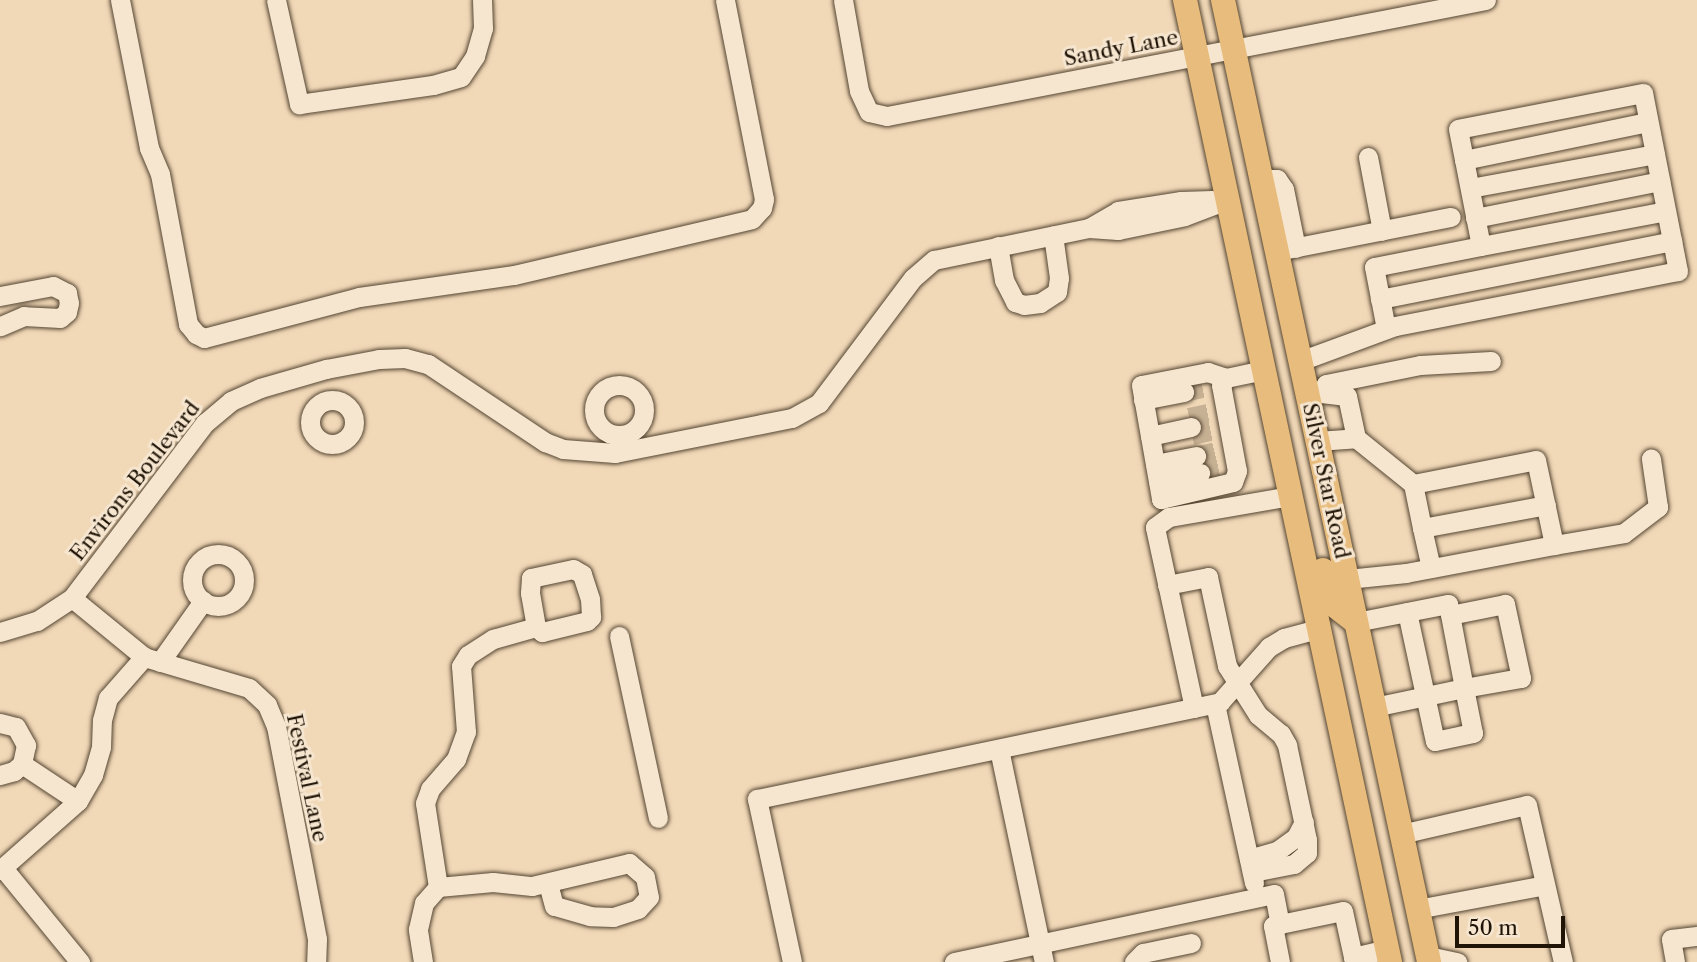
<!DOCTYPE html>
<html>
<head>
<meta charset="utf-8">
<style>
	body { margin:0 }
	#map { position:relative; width:1697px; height:962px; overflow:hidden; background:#f1d8b7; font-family:"Libre Caslon Text",serif }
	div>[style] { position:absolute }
	.minor-tunnel>* { height:19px; margin-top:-9.5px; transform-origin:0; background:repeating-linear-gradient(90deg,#c7b194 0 19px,transparent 0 29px) }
	.roads { filter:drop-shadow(0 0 2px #544532) drop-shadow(0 0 2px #544532) }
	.minor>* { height:19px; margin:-9.5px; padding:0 9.5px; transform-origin:9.5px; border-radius:9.5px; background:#f6e6d0 }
	.minor>.ring { margin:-9.5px; padding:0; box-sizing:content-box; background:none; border:19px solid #f6e6d0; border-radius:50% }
	.major>* { height:24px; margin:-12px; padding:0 12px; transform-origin:12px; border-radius:12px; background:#e8bc7c }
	span { translate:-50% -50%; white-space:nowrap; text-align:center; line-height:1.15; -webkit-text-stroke:6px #f6e6d0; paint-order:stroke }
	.street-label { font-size:21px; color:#1f1406 }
	.scale { position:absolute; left:1455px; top:916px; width:110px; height:32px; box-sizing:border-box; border:4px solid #1f1406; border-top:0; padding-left:9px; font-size:21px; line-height:24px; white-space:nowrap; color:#1f1406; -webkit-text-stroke:5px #f6e6d0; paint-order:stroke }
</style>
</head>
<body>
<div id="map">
	<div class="minor-tunnel">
		<i style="left:1184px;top:392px;width:24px;rotate:-12deg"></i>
		<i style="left:1189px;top:417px;width:24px;rotate:-12deg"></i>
		<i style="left:1192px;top:435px;width:25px;rotate:-12deg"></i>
		<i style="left:1196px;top:456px;width:25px;rotate:-14deg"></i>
		<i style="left:1200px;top:473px;width:24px;rotate:-12deg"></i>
	</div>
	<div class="roads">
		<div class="minor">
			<i style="left:120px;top:0;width:151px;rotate:78.9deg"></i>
			<i style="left:149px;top:148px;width:28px;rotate:67deg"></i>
			<i style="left:160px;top:174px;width:153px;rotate:79.4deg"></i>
			<i style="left:188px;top:324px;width:13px;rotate:51deg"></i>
			<i style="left:196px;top:334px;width:9px;rotate:27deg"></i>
			<i style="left:204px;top:338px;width:160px;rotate:-14.8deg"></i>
			<i style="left:359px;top:297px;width:157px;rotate:-8.1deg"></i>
			<i style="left:514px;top:275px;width:244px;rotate:-13.2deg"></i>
			<i style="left:752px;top:219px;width:15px;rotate:-48deg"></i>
			<i style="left:762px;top:208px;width:9px;rotate:-77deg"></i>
			<i style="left:764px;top:199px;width:203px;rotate:-101.1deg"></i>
			<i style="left:276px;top:0;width:107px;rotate:77.5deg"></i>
			<i style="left:299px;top:104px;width:135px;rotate:-8.1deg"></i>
			<i style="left:433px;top:85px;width:29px;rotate:-16deg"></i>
			<i style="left:461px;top:77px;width:25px;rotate:-56deg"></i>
			<i style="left:475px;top:56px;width:29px;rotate:-74deg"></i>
			<i style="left:483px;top:28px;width:28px;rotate:-92deg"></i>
			<i style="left:843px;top:0;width:92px;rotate:80deg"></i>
			<i style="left:859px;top:91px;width:23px;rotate:65deg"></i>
			<i style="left:869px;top:112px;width:18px;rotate:13deg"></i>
			<i style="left:887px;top:116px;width:610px;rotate:-10.96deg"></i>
			<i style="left:1368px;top:157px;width:75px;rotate:79.3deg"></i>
			<i style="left:1464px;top:160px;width:188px;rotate:-11.7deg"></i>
			<i style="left:1262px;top:179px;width:15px"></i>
			<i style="left:1277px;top:179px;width:12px;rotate:55deg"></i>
			<i style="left:1284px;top:189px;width:60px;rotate:78.5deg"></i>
			<i style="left:1470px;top:188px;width:188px;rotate:-10.4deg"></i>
			<i style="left:1475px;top:218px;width:189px;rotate:-11.3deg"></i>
			<i style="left:1089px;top:228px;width:34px;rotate:-30deg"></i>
			<i style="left:1118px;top:211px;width:64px;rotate:-9deg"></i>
			<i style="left:1181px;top:201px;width:31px;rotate:-2deg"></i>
			<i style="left:998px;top:246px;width:35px;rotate:80deg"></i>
			<i style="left:1004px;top:280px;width:25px;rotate:63deg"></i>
			<i style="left:1015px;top:302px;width:9px;rotate:18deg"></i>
			<i style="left:1024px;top:305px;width:16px;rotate:-7deg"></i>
			<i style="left:1040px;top:303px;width:20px;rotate:-33deg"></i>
			<i style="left:1057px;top:292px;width:14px;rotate:-82deg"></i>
			<i style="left:1059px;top:278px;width:43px;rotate:-97.9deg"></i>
			<i style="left:1481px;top:246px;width:188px;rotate:-10.7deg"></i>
			<i style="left:1277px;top:251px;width:177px;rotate:-11.1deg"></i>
			<i style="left:0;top:296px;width:54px;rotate:-10.7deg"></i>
			<i style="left:53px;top:286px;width:16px;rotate:27deg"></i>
			<i style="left:67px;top:293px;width:10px;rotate:79deg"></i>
			<i style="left:69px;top:303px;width:9px;rotate:103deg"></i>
			<i style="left:67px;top:312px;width:9px;rotate:139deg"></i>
			<i style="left:60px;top:318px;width:36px;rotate:-177deg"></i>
			<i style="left:24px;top:316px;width:26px;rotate:157deg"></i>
			<i style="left:1380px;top:299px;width:298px;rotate:-11.2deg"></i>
			<i style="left:1300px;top:361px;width:101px;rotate:-20.2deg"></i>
			<i style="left:1395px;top:326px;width:288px;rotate:-11deg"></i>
			<i style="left:1678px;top:271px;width:181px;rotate:-101.1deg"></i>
			<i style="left:1643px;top:93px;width:188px;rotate:169deg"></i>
			<i style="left:1458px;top:129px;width:119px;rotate:78.9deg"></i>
			<i style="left:1481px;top:246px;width:109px;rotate:168.9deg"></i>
			<i style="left:1374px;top:267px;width:63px;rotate:79deg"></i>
			<i style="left:1226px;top:378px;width:19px;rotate:-162deg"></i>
			<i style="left:1208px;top:372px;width:68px;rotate:169deg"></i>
			<i style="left:1141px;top:385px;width:116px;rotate:80deg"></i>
			<i style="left:1161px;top:499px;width:74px;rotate:-13.3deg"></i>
			<i style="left:1233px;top:482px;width:12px;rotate:-70deg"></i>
			<i style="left:1237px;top:471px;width:87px;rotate:-100.5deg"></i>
			<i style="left:1221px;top:385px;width:9px;rotate:-54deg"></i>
			<i style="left:1226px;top:378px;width:38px;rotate:-12deg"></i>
			<i class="ring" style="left:594px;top:385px;width:31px;height:31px"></i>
			<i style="left:1313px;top:392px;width:34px;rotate:7deg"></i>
			<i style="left:1347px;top:396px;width:43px;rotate:77.9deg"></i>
			<i style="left:1321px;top:393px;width:10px;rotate:-61deg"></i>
			<i style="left:1326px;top:384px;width:96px;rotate:-11.4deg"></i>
			<i style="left:1420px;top:365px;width:71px;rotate:-3.2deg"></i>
			<i class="ring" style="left:310px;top:400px;width:25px;height:25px"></i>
			<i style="left:1143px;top:400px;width:42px;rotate:-11deg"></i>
			<i style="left:1150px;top:436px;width:42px;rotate:-12.4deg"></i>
			<i style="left:1317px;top:441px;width:39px;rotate:-4deg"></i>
			<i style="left:1356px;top:438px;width:73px;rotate:38.9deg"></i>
			<i style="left:1413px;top:484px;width:125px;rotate:-11deg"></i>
			<i style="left:1536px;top:460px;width:87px;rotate:78deg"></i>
			<i style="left:1554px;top:545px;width:151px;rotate:169.3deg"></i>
			<i style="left:1406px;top:573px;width:59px;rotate:174.2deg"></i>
			<i style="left:1155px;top:464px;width:42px;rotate:-11deg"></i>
			<i style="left:1158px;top:481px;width:43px;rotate:-10.8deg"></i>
			<i style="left:1413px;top:484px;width:45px;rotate:78.4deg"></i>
			<i style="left:1422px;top:528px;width:126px;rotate:-10.5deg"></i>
			<i style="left:1422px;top:528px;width:41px;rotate:77.3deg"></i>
			<i style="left:1554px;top:545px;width:71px;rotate:-9.7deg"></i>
			<i style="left:1624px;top:533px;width:43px;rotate:-37.4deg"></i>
			<i style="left:1658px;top:507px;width:49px;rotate:-98.3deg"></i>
			<i class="ring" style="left:192px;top:554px;width:33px;height:33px"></i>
			<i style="left:1167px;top:585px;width:42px;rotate:-11deg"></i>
			<i style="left:1208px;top:577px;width:91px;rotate:77.9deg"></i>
			<i style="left:1227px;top:666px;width:58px;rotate:57.7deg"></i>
			<i style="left:1258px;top:715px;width:30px;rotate:40deg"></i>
			<i style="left:1281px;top:734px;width:13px;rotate:61deg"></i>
			<i style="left:1287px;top:745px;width:97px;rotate:78.1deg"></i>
			<i style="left:1307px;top:840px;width:13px;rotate:90deg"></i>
			<i style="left:1307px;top:853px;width:17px;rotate:140deg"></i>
			<i style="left:1294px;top:864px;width:43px;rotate:169.2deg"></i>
			<i style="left:72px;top:598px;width:93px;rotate:39.3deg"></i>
			<i style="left:144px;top:657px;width:109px;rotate:16.4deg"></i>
			<i style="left:249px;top:688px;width:25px;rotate:43deg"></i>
			<i style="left:267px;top:705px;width:23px;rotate:67deg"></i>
			<i style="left:276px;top:726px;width:217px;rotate:79.1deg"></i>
			<i style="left:317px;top:939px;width:23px;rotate:92deg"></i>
			<i style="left:1407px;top:612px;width:132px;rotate:77.8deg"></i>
			<i style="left:1435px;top:741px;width:39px;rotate:-12deg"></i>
			<i style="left:1473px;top:733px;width:46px;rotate:-101.3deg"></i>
			<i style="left:1464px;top:688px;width:58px;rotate:-10deg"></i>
			<i style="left:1521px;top:678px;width:76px;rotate:-102.2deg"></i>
			<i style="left:1505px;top:604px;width:56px;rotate:168.7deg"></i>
			<i style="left:1356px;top:622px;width:94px;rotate:-11.1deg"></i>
			<i style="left:1448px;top:604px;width:86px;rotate:79.2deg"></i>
			<i style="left:1464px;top:688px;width:92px;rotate:168.1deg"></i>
			<i style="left:0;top:632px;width:39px;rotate:-17deg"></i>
			<i style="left:37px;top:621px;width:42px;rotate:-33.3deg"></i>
			<i style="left:72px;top:598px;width:220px;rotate:-52.8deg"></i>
			<i style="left:205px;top:423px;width:34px;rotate:-40deg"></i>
			<i style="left:231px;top:401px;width:32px;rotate:-24deg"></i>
			<i style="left:260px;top:388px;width:69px;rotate:-16.1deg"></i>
			<i style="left:326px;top:369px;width:54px;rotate:-10.7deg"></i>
			<i style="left:379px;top:359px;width:26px;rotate:-2deg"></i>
			<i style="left:405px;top:358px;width:24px;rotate:15deg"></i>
			<i style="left:428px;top:364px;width:141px;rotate:33.7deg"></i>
			<i style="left:545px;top:442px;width:19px;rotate:21deg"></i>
			<i style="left:563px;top:449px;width:52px;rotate:4.4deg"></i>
			<i style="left:615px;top:453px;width:180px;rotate:-11.2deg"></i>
			<i style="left:792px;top:418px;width:31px;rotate:-29deg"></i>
			<i style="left:819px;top:403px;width:156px;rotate:-53.1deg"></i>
			<i style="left:913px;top:278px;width:28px;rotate:-41deg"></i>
			<i style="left:934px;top:260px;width:158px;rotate:-11.7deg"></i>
			<i style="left:1089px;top:228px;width:29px;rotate:4deg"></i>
			<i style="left:1118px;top:230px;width:68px;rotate:-11.8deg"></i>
			<i style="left:1185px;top:216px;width:45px;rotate:-20.9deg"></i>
			<i style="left:619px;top:636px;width:186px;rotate:77.9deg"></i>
			<i style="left:160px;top:662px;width:75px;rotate:-54.8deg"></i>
			<i style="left:1215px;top:704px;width:183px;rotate:77.7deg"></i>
			<i style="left:1194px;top:708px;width:185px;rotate:-102.2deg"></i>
			<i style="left:1155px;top:527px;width:17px;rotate:-36deg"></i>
			<i style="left:1169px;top:517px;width:123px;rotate:-9.8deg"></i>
			<i style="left:0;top:723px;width:16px;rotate:14deg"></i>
			<i style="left:16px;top:727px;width:21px;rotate:61deg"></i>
			<i style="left:26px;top:745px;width:19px;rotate:102deg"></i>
			<i style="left:22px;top:764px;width:11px;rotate:139deg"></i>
			<i style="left:14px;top:771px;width:15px;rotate:164deg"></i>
			<i style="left:999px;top:749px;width:218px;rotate:78.1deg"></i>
			<i style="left:22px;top:764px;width:67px;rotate:33.5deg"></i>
			<i style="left:1401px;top:834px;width:129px;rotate:-13deg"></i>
			<i style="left:1527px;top:805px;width:161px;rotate:77.1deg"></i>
			<i style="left:1249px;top:859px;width:29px;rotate:-16deg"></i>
			<i style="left:1277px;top:851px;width:24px;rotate:-36deg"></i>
			<i style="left:1296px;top:837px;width:17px;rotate:-62deg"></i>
			<i style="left:3px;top:868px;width:122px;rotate:50.7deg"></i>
			<i style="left:0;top:870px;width:104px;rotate:-41.5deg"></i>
			<i style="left:78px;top:801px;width:30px;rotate:-60deg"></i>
			<i style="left:93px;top:775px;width:29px;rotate:-74deg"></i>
			<i style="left:101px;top:747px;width:27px;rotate:-88deg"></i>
			<i style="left:102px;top:720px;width:23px;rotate:-75deg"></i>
			<i style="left:108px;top:698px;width:55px;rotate:-48.7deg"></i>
			<i style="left:438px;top:887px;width:85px;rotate:-98.8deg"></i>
			<i style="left:425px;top:803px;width:15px;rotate:-70deg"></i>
			<i style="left:430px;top:789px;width:40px;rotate:-49deg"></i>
			<i style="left:456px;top:759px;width:29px;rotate:-70deg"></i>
			<i style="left:466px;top:732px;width:66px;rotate:-94.3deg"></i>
			<i style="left:461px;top:666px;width:13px;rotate:-58deg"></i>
			<i style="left:468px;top:655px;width:30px;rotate:-33deg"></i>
			<i style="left:493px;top:639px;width:45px;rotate:-15.6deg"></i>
			<i style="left:536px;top:627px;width:8px;rotate:40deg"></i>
			<i style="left:542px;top:632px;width:46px;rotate:-13.7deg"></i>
			<i style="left:587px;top:621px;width:6px;rotate:-45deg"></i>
			<i style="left:591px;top:617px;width:18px;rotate:-93deg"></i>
			<i style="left:590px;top:599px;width:26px;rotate:-108deg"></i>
			<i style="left:582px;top:574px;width:10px;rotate:-151deg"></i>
			<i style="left:573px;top:569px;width:43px;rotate:167.9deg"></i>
			<i style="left:531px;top:578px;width:15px;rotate:94deg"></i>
			<i style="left:530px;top:593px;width:35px;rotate:80deg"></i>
			<i style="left:1417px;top:909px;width:130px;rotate:-10.6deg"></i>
			<i style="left:1428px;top:956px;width:30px;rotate:12deg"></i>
			<i style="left:423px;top:962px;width:33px;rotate:-99deg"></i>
			<i style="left:418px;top:929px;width:27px;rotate:-77deg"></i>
			<i style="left:424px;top:903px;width:21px;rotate:-49deg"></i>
			<i style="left:438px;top:887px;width:55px;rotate:-5.2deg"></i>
			<i style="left:493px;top:882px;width:39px;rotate:6deg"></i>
			<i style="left:532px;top:886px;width:100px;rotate:-13.3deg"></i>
			<i style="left:629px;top:863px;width:21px;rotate:41deg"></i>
			<i style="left:645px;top:877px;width:20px;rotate:79deg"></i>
			<i style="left:649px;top:897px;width:16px;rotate:133deg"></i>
			<i style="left:638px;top:909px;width:26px;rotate:162deg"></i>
			<i style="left:613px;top:917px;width:23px;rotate:-178deg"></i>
			<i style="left:590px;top:916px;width:37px;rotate:-164deg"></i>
			<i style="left:554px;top:906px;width:24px;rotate:-105deg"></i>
			<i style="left:792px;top:962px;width:167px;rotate:-102.1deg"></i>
			<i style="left:757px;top:799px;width:473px;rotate:-11.8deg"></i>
			<i style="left:1220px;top:702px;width:74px;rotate:-48.3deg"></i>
			<i style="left:1269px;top:647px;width:17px;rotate:-31deg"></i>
			<i style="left:1284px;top:638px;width:35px;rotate:-15deg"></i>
			<i style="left:954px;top:962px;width:327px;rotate:-12deg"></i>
			<i style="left:1274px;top:894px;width:31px;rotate:79deg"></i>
			<i style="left:1280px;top:924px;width:64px;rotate:-11.7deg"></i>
			<i style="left:1343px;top:911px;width:47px;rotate:77.7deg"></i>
			<i style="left:1134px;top:962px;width:13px;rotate:-45deg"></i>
			<i style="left:1143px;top:953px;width:49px;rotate:-11.8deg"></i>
			<i style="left:1280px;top:962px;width:37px;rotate:-101deg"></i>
			<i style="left:1273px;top:926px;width:7px;rotate:-16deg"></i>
			<i style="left:1354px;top:962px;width:5px;rotate:-101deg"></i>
			<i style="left:1353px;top:957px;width:35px;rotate:-13deg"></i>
			<i style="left:1675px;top:962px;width:23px;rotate:-100deg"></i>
			<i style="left:1671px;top:939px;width:26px;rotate:-7deg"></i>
		</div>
		<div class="major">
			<i style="left:1185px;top:0;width:984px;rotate:77.97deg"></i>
			<i style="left:1223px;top:0;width:984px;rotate:77.91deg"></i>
			<i style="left:1323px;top:570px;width:33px;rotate:78deg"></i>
			<i style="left:1330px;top:602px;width:33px;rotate:38deg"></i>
		</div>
	</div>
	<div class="street-label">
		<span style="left:1121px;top:48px;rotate:-11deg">Sandy Lane</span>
		<span style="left:135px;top:481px;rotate:-52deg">Environs Boulevard</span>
		<span style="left:1326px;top:481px;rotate:78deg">Silver Star Road</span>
		<span style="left:307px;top:778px;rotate:78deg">Festival Lane</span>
	</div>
	<div class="scale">50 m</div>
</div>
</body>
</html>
